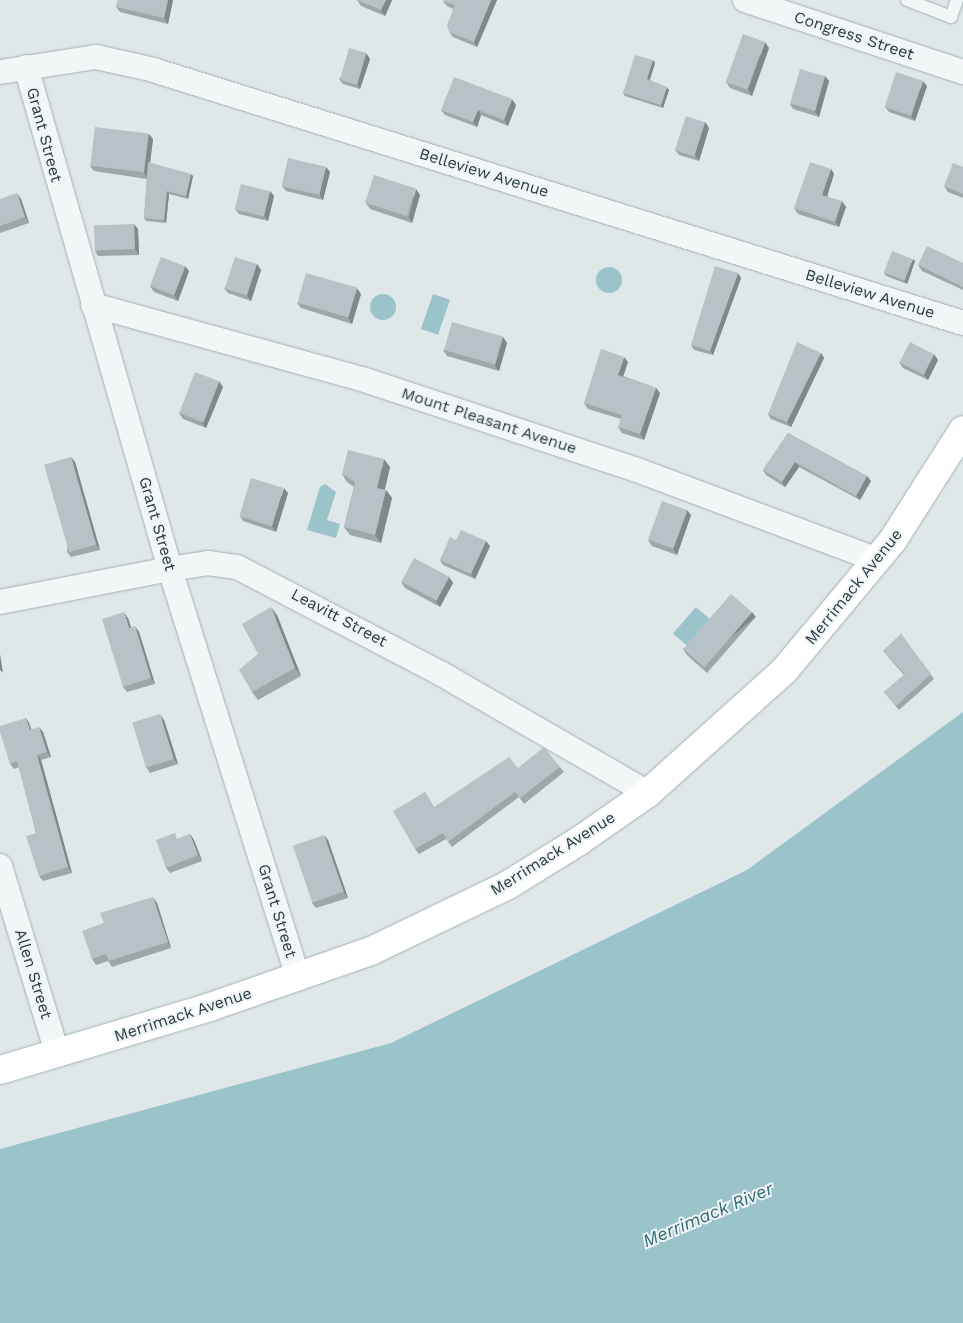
<!DOCTYPE html>
<html>
<head>
<meta charset="utf-8">
<style>
	body { margin:0 }
	#map { position:relative; width:963px; height:1323px; overflow:hidden; background:#dfe7e9; font-family:"Work Sans",sans-serif }
	div>[style] { position:absolute }
	.water>* { inset:0; background:#9ac3ca; transform-origin:0 0 }
	.round { border-radius:50% }
	.roads { filter:drop-shadow(0 0 1px #a4b0b3) drop-shadow(0 0 1px #a4b0b3) }
	.lane>* { height:12px; margin:-6px; padding:0 6px; transform-origin:6px; border-radius:6px; background:#f2f6f7 }
	.street>* { height:24px; margin:-12px; padding:0 12px; transform-origin:12px; border-radius:12px; background:#f2f6f7 }
	.primary>* { height:28px; margin:-14px; padding:0 14px; transform-origin:14px; border-radius:14px; background:#fff }
	.wall>* { inset:0; background:#9da7aa }
	.shaded-wall>* { inset:0; background:#7f888b; transform-origin:0 0 }
	.building>* { inset:0; background:#b6c2c6; transform-origin:0 0 }
	span { translate:-50% -50%; white-space:nowrap; text-align:center; line-height:1.15; -webkit-text-stroke:4px #eff5f6; paint-order:stroke }
	.street-label { font-size:16px; color:#283a40 }
	.water-label { font-size:18px; color:#316975; font-style:italic }
</style>
</head>
<body>
<div id="map">
	<div class="water">
		<i class="round" style="left:596px;top:267px;width:26px;height:26px"></i>
		<i style="left:433px;top:294px;width:18px;height:37px;rotate:19deg"></i>
		<i class="round" style="left:370px;top:294px;width:26px;height:26px"></i>
		<i style="clip-path:polygon(325px 484px,336px 492px,327px 520px,340px 524px,336px 538px,307px 530px,320px 487px)"></i>
		<i style="left:696px;top:607px;width:18px;height:35px;rotate:41deg"></i>
		<i style="clip-path:polygon(963px 712px,963px 1323px,0 1323px,0 1149px,391px 1043px,747px 870px)"></i>
	</div>
	<div class="roads">
		<div class="lane">
			<i style="left:907px;top:0;width:47px;rotate:21.1deg"></i>
			<i style="left:951px;top:17px;width:18px;rotate:-71deg"></i>
		</div>
		<div class="street">
			<i style="left:745px;top:0;width:230px;rotate:18.3deg"></i>
			<i style="left:26px;top:67px;width:522px;rotate:73.99deg"></i>
			<i style="left:170px;top:569px;width:429px;rotate:72.6deg"></i>
			<i style="left:0;top:72px;width:97px;rotate:-8.9deg"></i>
			<i style="left:96px;top:57px;width:55px;rotate:12.5deg"></i>
			<i style="left:150px;top:69px;width:852px;rotate:17.35deg"></i>
			<i style="left:93px;top:305px;width:279px;rotate:15.4deg"></i>
			<i style="left:362px;top:379px;width:290px;rotate:18.3deg"></i>
			<i style="left:637px;top:470px;width:257px;rotate:20.5deg"></i>
			<i style="left:0;top:602px;width:173px;rotate:-11deg"></i>
			<i style="left:170px;top:569px;width:38px;rotate:-9deg"></i>
			<i style="left:208px;top:563px;width:29px;rotate:8deg"></i>
			<i style="left:237px;top:567px;width:229px;rotate:27.6deg"></i>
			<i style="left:440px;top:673px;width:240px;rotate:30deg"></i>
			<i style="left:0;top:866px;width:195px;rotate:73deg"></i>
		</div>
		<div class="primary">
			<i style="left:0;top:1070px;width:219px;rotate:-16.7deg"></i>
			<i style="left:210px;top:1007px;width:170px;rotate:-19.2deg"></i>
			<i style="left:371px;top:951px;width:152px;rotate:-25.7deg"></i>
			<i style="left:508px;top:885px;width:84px;rotate:-31.8deg"></i>
			<i style="left:579px;top:841px;width:84px;rotate:-34.8deg"></i>
			<i style="left:648px;top:793px;width:183px;rotate:-41.9deg"></i>
			<i style="left:784px;top:671px;width:170px;rotate:-50.2deg"></i>
			<i style="left:893px;top:540px;width:130px;rotate:-57.5deg"></i>
		</div>
	</div>
	<div class="wall">
		<i style="clip-path:polygon(118px 0,173px 0,168px 24px,120px 12px,116px 7px)"></i>
		<i style="clip-path:polygon(357px 0,392px 0,385px 16px,361px 6px)"></i>
		<i style="clip-path:polygon(497px 0,477px 47px,453px 37px,449px 32px,453px 9px,447px 6px,443px 1px)"></i>
		<i style="clip-path:polygon(769px 48px,752px 96px,730px 88px,726px 82px)"></i>
		<i style="clip-path:polygon(366px 53px,370px 59px,360px 89px,343px 84px,339px 79px)"></i>
		<i style="clip-path:polygon(653px 60px,655px 63px,650px 80px,669px 90px,663px 108px,625px 96px,623px 93px)"></i>
		<i style="clip-path:polygon(825px 76px,829px 81px,819px 117px,793px 109px,790px 104px)"></i>
		<i style="clip-path:polygon(927px 86px,915px 121px,889px 112px,885px 107px)"></i>
		<i style="clip-path:polygon(516px 105px,508px 126px,481px 115px,477px 127px,445px 115px,441px 110px)"></i>
		<i style="clip-path:polygon(705px 122px,709px 128px,699px 161px,679px 155px,675px 150px)"></i>
		<i style="clip-path:polygon(149px 134px,153px 139px,150px 163px,193px 176px,188px 199px,169px 194px,166px 223px,146px 221px,144px 218px,147px 179px,94px 171px,90px 166px)"></i>
		<i style="clip-path:polygon(326px 167px,330px 172px,323px 200px,286px 191px,282px 186px)"></i>
		<i style="clip-path:polygon(963px 167px,963px 198px,948px 192px,944px 186px)"></i>
		<i style="clip-path:polygon(831px 169px,834px 174px,827px 196px,846px 207px,839px 227px,798px 214px,794px 208px)"></i>
		<i style="clip-path:polygon(270px 191px,274px 196px,268px 221px,239px 214px,235px 209px)"></i>
		<i style="clip-path:polygon(420px 195px,412px 223px,370px 209px,366px 203px)"></i>
		<i style="clip-path:polygon(0 199px,21px 199px,29px 223px,0 233px)"></i>
		<i style="clip-path:polygon(138px 229px,139px 255px,98px 256px,95px 251px)"></i>
		<i style="clip-path:polygon(915px 261px,907px 284px,886px 276px,884px 273px)"></i>
		<i style="clip-path:polygon(963px 263px,963px 290px,922px 271px,918px 265px)"></i>
		<i style="clip-path:polygon(257px 264px,261px 270px,251px 301px,228px 293px,224px 288px)"></i>
		<i style="clip-path:polygon(185px 266px,189px 271px,178px 301px,154px 292px,150px 286px)"></i>
		<i style="clip-path:polygon(741px 278px,713px 355px,694px 350px,691px 345px)"></i>
		<i style="clip-path:polygon(361px 294px,352px 324px,301px 308px,297px 303px)"></i>
		<i style="clip-path:polygon(503px 337px,507px 343px,499px 371px,447px 356px,443px 350px)"></i>
		<i style="clip-path:polygon(821px 353px,824px 358px,791px 427px,771px 419px,768px 414px)"></i>
		<i style="clip-path:polygon(938px 360px,928px 380px,903px 368px,899px 362px)"></i>
		<i style="clip-path:polygon(628px 362px,623px 376px,656px 388px,660px 393px,644px 440px,622px 433px,618px 427px,621px 419px,588px 409px,584px 403px)"></i>
		<i style="clip-path:polygon(223px 387px,206px 428px,183px 419px,179px 413px)"></i>
		<i style="clip-path:polygon(788px 433px,867px 476px,871px 481px,860px 500px,799px 467px,785px 487px,766px 475px,763px 470px)"></i>
		<i style="clip-path:polygon(75px 462px,100px 550px,71px 557px,67px 552px)"></i>
		<i style="clip-path:polygon(390px 467px,385px 490px,386px 490px,392px 498px,381px 543px,350px 535px,344px 527px,354px 487px,347px 482px,342px 474px)"></i>
		<i style="clip-path:polygon(288px 493px,276px 532px,243px 521px,240px 516px)"></i>
		<i style="clip-path:polygon(691px 515px,677px 555px,652px 546px,648px 540px)"></i>
		<i style="clip-path:polygon(456px 540px,490px 546px,475px 579px,443px 565px,440px 560px)"></i>
		<i style="clip-path:polygon(449px 577px,453px 583px,440px 607px,405px 588px,401px 582px)"></i>
		<i style="clip-path:polygon(277px 615px,301px 676px,258px 700px,252px 692px,258px 654px)"></i>
		<i style="clip-path:polygon(756px 617px,707px 673px,687px 655px,683px 649px)"></i>
		<i style="clip-path:polygon(128px 618px,131px 627px,139px 632px,155px 684px,127px 692px,123px 687px)"></i>
		<i style="clip-path:polygon(901px 634px,934px 679px,899px 710px,884px 692px,904px 675px,883px 651px)"></i>
		<i style="clip-path:polygon(26px 718px,29px 723px,31px 729px,43px 732px,51px 757px,41px 760px,72px 873px,43px 881px,39px 876px,36px 833px,19px 767px,14px 769px,10px 764px)"></i>
		<i style="clip-path:polygon(164px 720px,178px 764px,150px 773px,146px 767px)"></i>
		<i style="clip-path:polygon(560px 767px,564px 772px,524px 804px,519px 797px,452px 847px,446px 839px,419px 854px,415px 849px,425px 792px,434px 807px,518px 768px)"></i>
		<i style="clip-path:polygon(190px 834px,194px 840px,202px 861px,170px 873px,166px 868px,178px 839px)"></i>
		<i style="clip-path:polygon(328px 840px,348px 898px,316px 908px,312px 903px)"></i>
		<i style="clip-path:polygon(157px 903px,171px 948px,112px 967px,108px 961px,96px 965px,92px 959px,104px 923px)"></i>
	</div>
	<div class="shaded-wall">
		<i style="clip-path:polygon(168px 0,173px 0,168px 24px,164px 18px)"></i>
		<i style="clip-path:polygon(386px 0,392px 0,385px 16px,381px 10px)"></i>
		<i style="clip-path:polygon(491px 0,497px 0,477px 47px,474px 42px)"></i>
		<i style="clip-path:polygon(765px 42px,769px 48px,752px 96px,748px 90px)"></i>
		<i style="clip-path:polygon(366px 53px,370px 59px,360px 89px,357px 84px)"></i>
		<i style="clip-path:polygon(653px 60px,655px 63px,649px 82px,647px 79px)"></i>
		<i style="clip-path:polygon(825px 76px,829px 81px,819px 117px,815px 112px)"></i>
		<i style="clip-path:polygon(923px 81px,927px 86px,915px 121px,911px 116px)"></i>
		<i style="clip-path:polygon(667px 87px,669px 90px,663px 108px,661px 105px)"></i>
		<i style="clip-path:polygon(512px 99px,516px 105px,508px 126px,504px 120px)"></i>
		<i style="clip-path:polygon(478px 110px,481px 115px,477px 127px,473px 122px)"></i>
		<i style="clip-path:polygon(705px 122px,709px 128px,699px 161px,695px 155px)"></i>
		<i style="clip-path:polygon(149px 134px,153px 139px,148px 179px,144px 173px)"></i>
		<i style="clip-path:polygon(326px 167px,330px 172px,323px 200px,319px 194px)"></i>
		<i style="clip-path:polygon(831px 169px,834px 174px,826px 200px,822px 195px)"></i>
		<i style="clip-path:polygon(191px 174px,193px 176px,188px 199px,186px 196px)"></i>
		<i style="clip-path:polygon(416px 189px,420px 195px,412px 223px,409px 217px)"></i>
		<i style="clip-path:polygon(167px 191px,169px 194px,166px 223px,164px 220px)"></i>
		<i style="clip-path:polygon(270px 191px,274px 196px,268px 221px,264px 216px)"></i>
		<i style="clip-path:polygon(17px 193px,21px 199px,29px 223px,25px 217px)"></i>
		<i style="clip-path:polygon(842px 201px,846px 207px,839px 227px,835px 222px)"></i>
		<i style="clip-path:polygon(134px 224px,138px 229px,139px 255px,135px 249px)"></i>
		<i style="clip-path:polygon(913px 259px,915px 261px,907px 284px,905px 281px)"></i>
		<i style="clip-path:polygon(257px 264px,261px 270px,251px 301px,247px 296px)"></i>
		<i style="clip-path:polygon(185px 266px,189px 271px,178px 301px,174px 295px)"></i>
		<i style="clip-path:polygon(738px 273px,741px 278px,713px 355px,710px 351px)"></i>
		<i style="clip-path:polygon(357px 288px,361px 294px,352px 324px,348px 318px)"></i>
		<i style="clip-path:polygon(503px 337px,507px 343px,499px 371px,495px 366px)"></i>
		<i style="clip-path:polygon(821px 353px,824px 358px,791px 427px,787px 422px)"></i>
		<i style="clip-path:polygon(934px 354px,938px 360px,928px 380px,924px 375px)"></i>
		<i style="clip-path:polygon(624px 357px,628px 362px,622px 380px,618px 375px)"></i>
		<i style="clip-path:polygon(219px 381px,223px 387px,206px 428px,202px 423px)"></i>
		<i style="clip-path:polygon(656px 388px,660px 393px,644px 440px,640px 434px)"></i>
		<i style="clip-path:polygon(71px 457px,75px 462px,100px 550px,96px 544px)"></i>
		<i style="clip-path:polygon(384px 459px,390px 467px,383px 496px,377px 488px)"></i>
		<i style="clip-path:polygon(795px 462px,799px 467px,785px 487px,782px 482px)"></i>
		<i style="clip-path:polygon(867px 476px,871px 481px,860px 500px,856px 496px)"></i>
		<i style="clip-path:polygon(284px 488px,288px 493px,276px 532px,272px 526px)"></i>
		<i style="clip-path:polygon(386px 490px,392px 498px,381px 543px,375px 535px)"></i>
		<i style="clip-path:polygon(687px 510px,691px 515px,677px 555px,673px 549px)"></i>
		<i style="clip-path:polygon(486px 541px,490px 546px,475px 579px,471px 574px)"></i>
		<i style="clip-path:polygon(449px 577px,453px 583px,440px 607px,436px 601px)"></i>
		<i style="clip-path:polygon(271px 607px,277px 615px,301px 676px,295px 668px)"></i>
		<i style="clip-path:polygon(124px 612px,128px 618px,133px 634px,129px 628px)"></i>
		<i style="left:752px;top:612px;width:6px;height:74px;rotate:51deg"></i>
		<i style="clip-path:polygon(135px 626px,139px 632px,155px 684px,151px 678px)"></i>
		<i style="clip-path:polygon(0 654px,3px 673px,0 670px)"></i>
		<i style="clip-path:polygon(160px 714px,164px 720px,178px 764px,174px 759px)"></i>
		<i style="clip-path:polygon(26px 718px,29px 723px,33px 735px,30px 730px)"></i>
		<i style="clip-path:polygon(39px 727px,43px 732px,51px 757px,47px 752px)"></i>
		<i style="clip-path:polygon(37px 755px,41px 760px,72px 873px,68px 867px)"></i>
		<i style="clip-path:polygon(190px 834px,194px 840px,202px 861px,198px 855px)"></i>
		<i style="clip-path:polygon(324px 835px,328px 840px,348px 898px,344px 892px)"></i>
		<i style="clip-path:polygon(153px 897px,157px 903px,171px 948px,168px 942px)"></i>
	</div>
	<div class="building">
		<i style="clip-path:polygon(118px 0,168px 0,164px 18px,116px 7px)"></i>
		<i style="clip-path:polygon(357px 0,386px 0,381px 10px)"></i>
		<i style="clip-path:polygon(444px 0,491px 0,474px 42px,449px 32px,447px 25px,455px 5px,443px 1px)"></i>
		<i style="left:743px;top:34px;width:23px;height:51px;rotate:20deg"></i>
		<i style="left:349px;top:48px;width:18px;height:33px;rotate:16deg"></i>
		<i style="clip-path:polygon(635px 55px,653px 60px,647px 79px,667px 87px,661px 105px,623px 93px)"></i>
		<i style="left:800px;top:69px;width:26px;height:36px;rotate:16deg"></i>
		<i style="left:896px;top:72px;width:28px;height:37px;rotate:18deg"></i>
		<i style="clip-path:polygon(454px 77px,512px 99px,504px 120px,478px 110px,473px 122px,441px 110px)"></i>
		<i style="left:686px;top:116px;width:20px;height:36px;rotate:18deg"></i>
		<i style="left:95px;top:127px;width:54px;height:39px;rotate:7deg"></i>
		<i style="left:288px;top:158px;width:39px;height:29px;rotate:13deg"></i>
		<i style="clip-path:polygon(148px 162px,191px 174px,186px 196px,167px 191px,164px 220px,144px 218px)"></i>
		<i style="clip-path:polygon(810px 162px,831px 169px,822px 195px,842px 201px,835px 222px,794px 208px)"></i>
		<i style="clip-path:polygon(953px 163px,963px 167px,963px 194px,944px 186px)"></i>
		<i style="left:374px;top:175px;width:44px;height:29px;rotate:18deg"></i>
		<i style="left:241px;top:184px;width:30px;height:26px;rotate:14deg"></i>
		<i style="clip-path:polygon(17px 193px,25px 217px,0 226px,0 199px)"></i>
		<i style="left:134px;top:224px;width:25px;height:40px;rotate:88deg"></i>
		<i style="clip-path:polygon(927px 246px,963px 263px,963px 287px,918px 265px)"></i>
		<i style="left:892px;top:251px;width:22px;height:23px;rotate:21deg"></i>
		<i style="left:161px;top:257px;width:26px;height:31px;rotate:21deg"></i>
		<i style="left:235px;top:257px;width:23px;height:33px;rotate:18deg"></i>
		<i style="clip-path:polygon(715px 266px,738px 273px,710px 351px,691px 345px)"></i>
		<i style="left:306px;top:273px;width:53px;height:31px;rotate:16deg"></i>
		<i style="left:452px;top:322px;width:53px;height:29px;rotate:16deg"></i>
		<i style="clip-path:polygon(797px 342px,821px 353px,787px 422px,768px 414px)"></i>
		<i style="left:910px;top:342px;width:27px;height:23px;rotate:27deg"></i>
		<i style="clip-path:polygon(601px 349px,624px 357px,618px 375px,656px 388px,640px 434px,618px 427px,622px 415px,584px 403px)"></i>
		<i style="left:195px;top:372px;width:26px;height:44px;rotate:21deg"></i>
		<i style="clip-path:polygon(788px 433px,867px 476px,856px 496px,795px 462px,782px 482px,763px 470px)"></i>
		<i style="clip-path:polygon(348px 450px,384px 459px,377px 488px,386px 490px,375px 535px,344px 527px,355px 482px,342px 474px)"></i>
		<i style="left:71px;top:457px;width:91px;height:28px;rotate:74deg"></i>
		<i style="left:251px;top:478px;width:34px;height:40px;rotate:17deg"></i>
		<i style="left:662px;top:501px;width:27px;height:41px;rotate:20deg"></i>
		<i style="clip-path:polygon(461px 530px,486px 541px,471px 574px,440px 560px,450px 537px,456px 540px)"></i>
		<i style="left:414px;top:558px;width:40px;height:27px;rotate:28deg"></i>
		<i style="left:731px;top:594px;width:28px;height:73px;rotate:41deg"></i>
		<i style="clip-path:polygon(271px 607px,295px 668px,252px 692px,239px 670px,258px 654px,242px 624px)"></i>
		<i style="clip-path:polygon(124px 612px,129px 628px,135px 626px,151px 678px,123px 687px,102px 619px)"></i>
		<i style="clip-path:polygon(901px 634px,931px 674px,896px 706px,884px 692px,905px 674px,883px 651px)"></i>
		<i style="left:160px;top:714px;width:47px;height:29px;rotate:73deg"></i>
		<i style="clip-path:polygon(26px 718px,30px 730px,39px 727px,47px 752px,37px 755px,68px 867px,39px 876px,26px 836px,36px 833px,17px 761px,10px 764px,0 732px,0 726px)"></i>
		<i style="clip-path:polygon(544px 747px,560px 767px,520px 798px,515px 792px,448px 842px,443px 833px,415px 849px,393px 811px,425px 792px,434px 807px,509px 757px,518px 768px)"></i>
		<i style="clip-path:polygon(175px 833px,177px 839px,190px 834px,198px 855px,166px 868px,156px 840px)"></i>
		<i style="left:324px;top:835px;width:60px;height:33px;rotate:71deg"></i>
		<i style="clip-path:polygon(153px 897px,168px 942px,109px 961px,106px 954px,92px 959px,82px 931px,104px 923px,100px 913px)"></i>
	</div>
	<div class="street-label">
		<span style="left:854px;top:36px;rotate:18deg">Congress Street</span>
		<span style="left:44px;top:135px;rotate:75deg">Grant Street</span>
		<span style="left:484px;top:173px;rotate:17deg">Belleview Avenue</span>
		<span style="left:870px;top:294px;rotate:17deg">Belleview Avenue</span>
		<span style="left:489px;top:421px;rotate:18deg">Mount Pleasant Avenue</span>
		<span style="left:157px;top:524px;rotate:74deg">Grant Street</span>
		<span style="left:854px;top:587px;rotate:-51deg">Merrimack Avenue</span>
		<span style="left:339px;top:618px;rotate:28deg">Leavitt Street</span>
		<span style="left:553px;top:854px;rotate:-32deg">Merrimack Avenue</span>
		<span style="left:277px;top:911px;rotate:73deg">Grant Street</span>
		<span style="left:33px;top:974px;rotate:73deg">Allen Street</span>
		<span style="left:183px;top:1015px;rotate:-18deg">Merrimack Avenue</span>
	</div>
	<div class="water-label">
		<span style="left:708px;top:1215px;rotate:-23deg">Merrimack River</span>
	</div>
</div>
</body>
</html>
